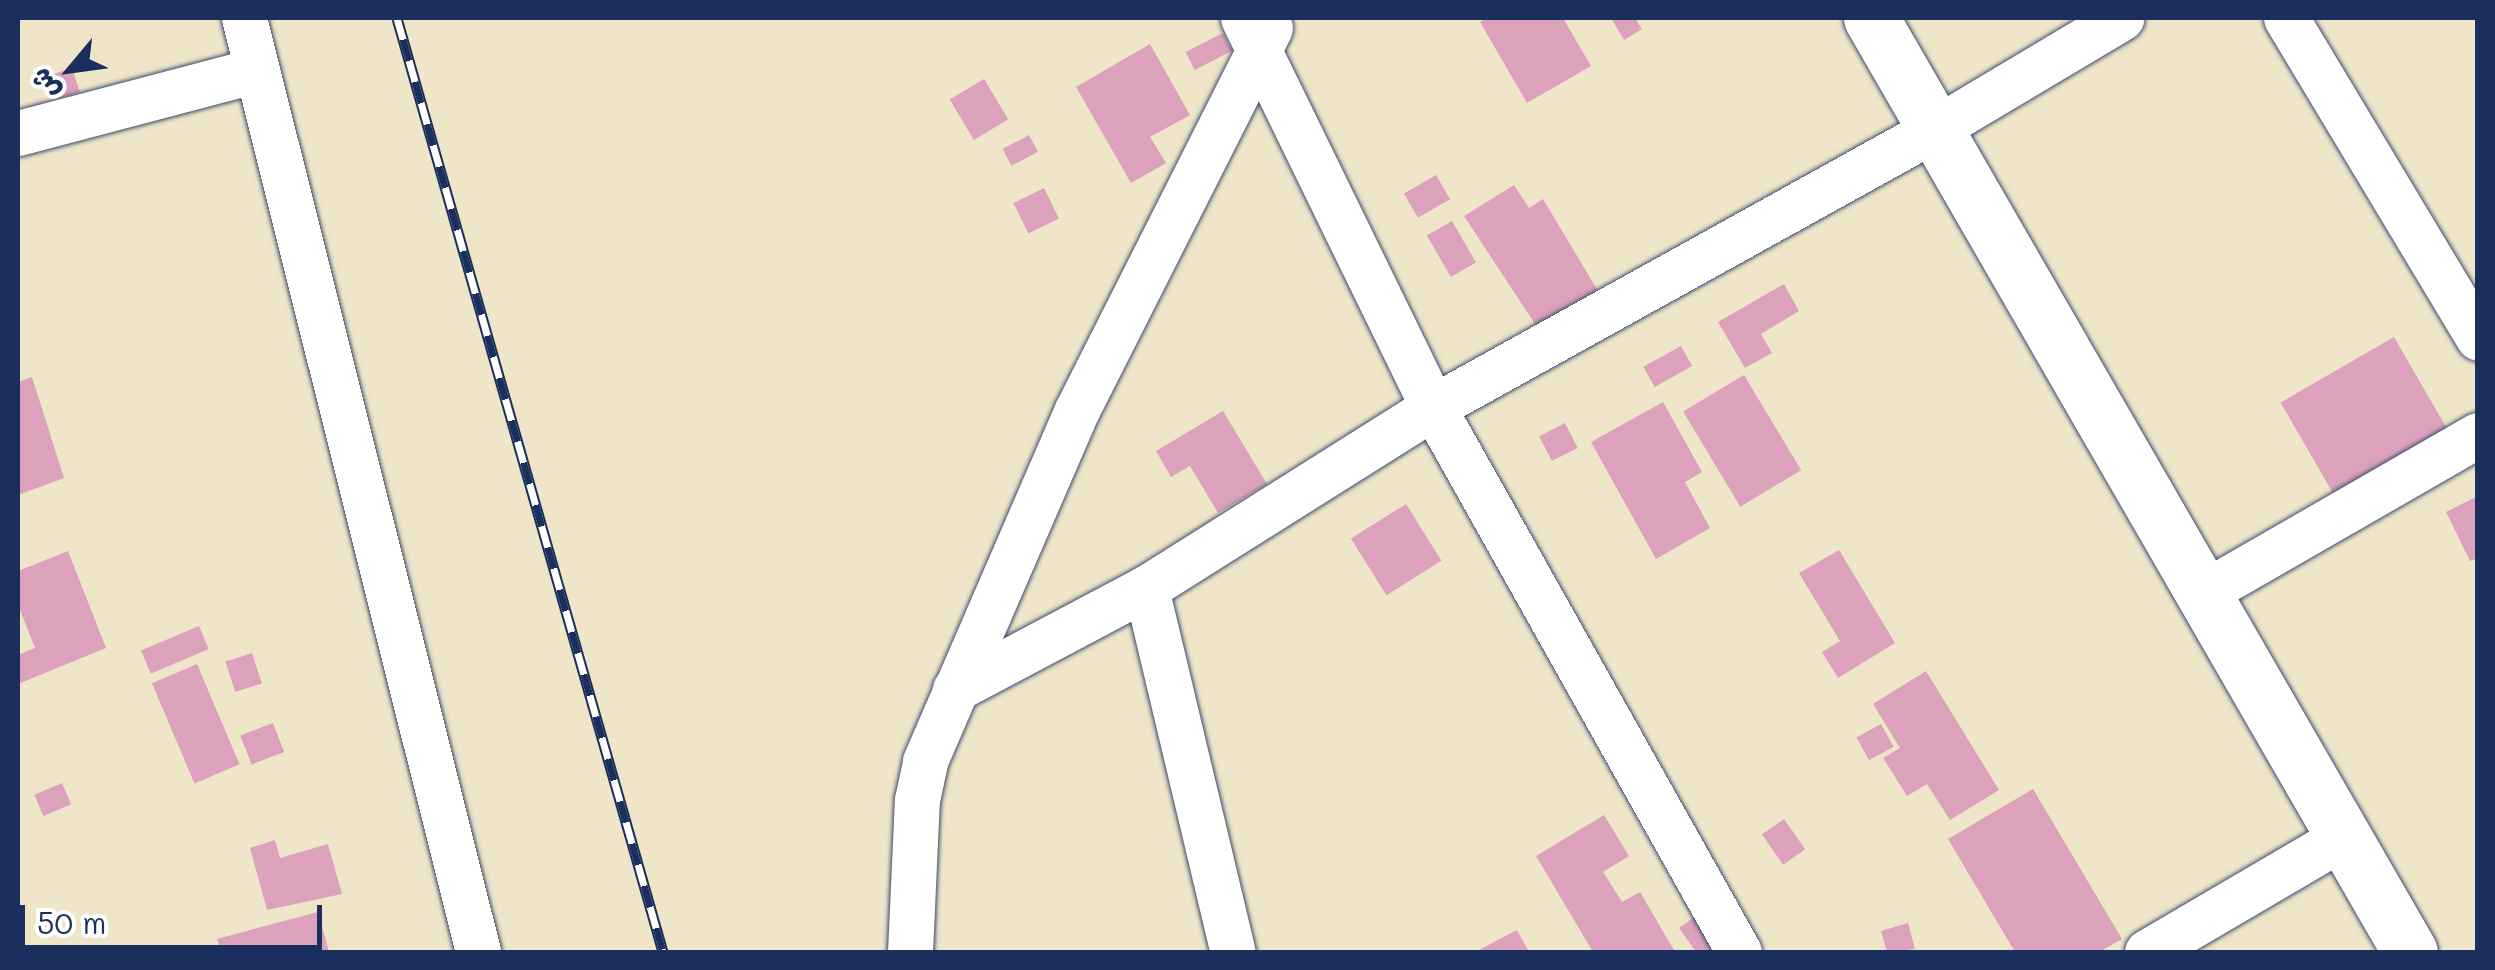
<!DOCTYPE html>
<html>
<head>
<meta charset="utf-8">
<style>
	body { margin:0 }
	#map { position:relative; width:2495px; height:970px; overflow:hidden; background:#efe6c9; font-family:Mali,"Playpen Sans Arabic",sans-serif }
	div>[style] { position:absolute }
	.building>* { inset:0; background:#dca1bb; transform-origin:0 0 }
	.roads { filter:drop-shadow(0 0 2px #3b4a6e) drop-shadow(0 0 2px #3b4a6e) }
	.street>* { height:45px; margin:-22.5px; padding:0 22.5px; transform-origin:22.5px; border-radius:22.5px; background:#fff }
	.secondary>* { height:55px; margin:-27.5px; padding:0 27.5px; transform-origin:27.5px; border-radius:27.5px; background:#fff }
	.rail>* { height:11px; margin-top:-5.5px; transform-origin:0; background:repeating-linear-gradient(90deg,#fff 0 22px,#1b2f5e 0 44px); box-sizing:border-box; border-block:2px solid #1b2f5e }
	span { translate:-50% -50%; white-space:nowrap; text-align:center; line-height:1.15; -webkit-text-stroke:10px #fff; paint-order:stroke }
	.frame { position:absolute; inset:0; border:20px solid #1b2f5e; pointer-events:none }
	.north { position:absolute; left:20px; top:20px; width:100px; height:100px; -webkit-text-stroke:8px #fff; paint-order:stroke; rotate:241deg; font-size:28px; font-weight:700; line-height:40px; text-align:center; color:#1b2f5e }
	.north::after { content:''; display:block; margin:auto; width:35px; height:45px; background:#1b2f5e; clip-path:polygon(50% 0,100% 100%,50% 72%,0 100%) }
	.scale { position:absolute; left:20px; top:905px; width:302px; height:45px; box-sizing:border-box; border:5px solid #1b2f5e; border-top:0; padding-left:12px; font-size:30px; line-height:35px; white-space:nowrap; color:#1b2f5e; -webkit-text-stroke:8px #fff; paint-order:stroke }
</style>
</head>
<body>
<div id="map">
	<div class="building">
		<i style="clip-path:polygon(1487px 18px,1563px 18px,1591px 66px,1527px 103px,1480px 22px)"></i>
		<i style="clip-path:polygon(1611px 18px,1635px 18px,1642px 29px,1624px 40px)"></i>
		<i style="left:1223px;top:33px;width:20px;height:42px;rotate:63deg"></i>
		<i style="clip-path:polygon(1150px 44px,1190px 115px,1150px 137px,1166px 163px,1131px 183px,1076px 87px)"></i>
		<i style="left:72px;top:68px;width:25px;height:25px;rotate:72deg"></i>
		<i style="left:984px;top:79px;width:47px;height:40px;rotate:59deg"></i>
		<i style="left:1029px;top:135px;width:19px;height:30px;rotate:62deg"></i>
		<i style="left:1436px;top:175px;width:28px;height:37px;rotate:60deg"></i>
		<i style="clip-path:polygon(1514px 185px,1529px 208px,1543px 199px,1598px 291px,1537px 327px,1464px 216px)"></i>
		<i style="left:1044px;top:188px;width:34px;height:34px;rotate:64deg"></i>
		<i style="left:1452px;top:221px;width:48px;height:29px;rotate:60deg"></i>
		<i style="clip-path:polygon(1784px 284px,1799px 311px,1761px 334px,1772px 353px,1745px 368px,1718px 322px)"></i>
		<i style="left:2394px;top:337px;width:117px;height:131px;rotate:60deg"></i>
		<i style="left:1681px;top:346px;width:23px;height:43px;rotate:61deg"></i>
		<i style="left:1744px;top:375px;width:111px;height:71px;rotate:59deg"></i>
		<i style="clip-path:polygon(32px 377px,64px 478px,18px 495px,18px 382px)"></i>
		<i style="clip-path:polygon(1663px 402px,1702px 472px,1685px 482px,1710px 528px,1656px 559px,1591px 442px)"></i>
		<i style="clip-path:polygon(1223px 411px,1267px 484px,1218px 513px,1190px 466px,1171px 477px,1156px 451px)"></i>
		<i style="left:1565px;top:423px;width:28px;height:29px;rotate:63deg"></i>
		<i style="clip-path:polygon(2478px 496px,2478px 558px,2470px 561px,2446px 512px)"></i>
		<i style="left:1406px;top:504px;width:67px;height:65px;rotate:58deg"></i>
		<i style="clip-path:polygon(1839px 550px,1895px 643px,1838px 678px,1822px 652px,1840px 641px,1799px 573px)"></i>
		<i style="clip-path:polygon(68px 551px,106px 648px,18px 684px,18px 655px,35px 648px,18px 605px,18px 571px)"></i>
		<i style="left:199px;top:626px;width:25px;height:63px;rotate:67deg"></i>
		<i style="left:252px;top:653px;width:32px;height:28px;rotate:72deg"></i>
		<i style="left:197px;top:664px;width:109px;height:49px;rotate:67deg"></i>
		<i style="clip-path:polygon(1926px 671px,1999px 790px,1950px 820px,1927px 784px,1907px 796px,1883px 758px,1900px 748px,1873px 704px)"></i>
		<i style="left:273px;top:723px;width:31px;height:35px;rotate:69deg"></i>
		<i style="left:1881px;top:724px;width:26px;height:28px;rotate:61deg"></i>
		<i style="left:62px;top:783px;width:23px;height:30px;rotate:67deg"></i>
		<i style="clip-path:polygon(2033px 789px,2122px 939px,2099px 952px,2015px 952px,1948px 839px)"></i>
		<i style="clip-path:polygon(1604px 815px,1629px 856px,1603px 872px,1622px 902px,1640px 892px,1675px 952px,1593px 952px,1536px 856px)"></i>
		<i style="left:1784px;top:819px;width:37px;height:27px;rotate:55deg"></i>
		<i style="clip-path:polygon(275px 840px,280px 858px,328px 844px,342px 894px,267px 910px,250px 848px)"></i>
		<i style="clip-path:polygon(318px 912px,329px 952px,221px 952px,217px 939px)"></i>
		<i style="clip-path:polygon(1696px 916px,1716px 952px,1696px 952px,1679px 928px)"></i>
		<i style="clip-path:polygon(1908px 923px,1915px 949px,1887px 952px,1881px 931px)"></i>
		<i style="clip-path:polygon(1517px 930px,1529px 952px,1475px 952px)"></i>
	</div>
	<div class="roads">
		<div class="street">
			<i style="left:244px;top:18px;width:963px;rotate:75.93deg"></i>
			<i style="left:1243px;top:18px;width:433px;rotate:64deg"></i>
			<i style="left:1433px;top:407px;width:625px;rotate:60.69deg"></i>
			<i style="left:2286px;top:18px;width:373px;rotate:59deg"></i>
			<i style="left:18px;top:133px;width:247px;rotate:-14.8deg"></i>
			<i style="left:1146px;top:588px;width:374px;rotate:76.6deg"></i>
			<i style="left:2203px;top:593px;width:317px;rotate:-29.9deg"></i>
			<i style="left:955px;top:689px;width:216px;rotate:-27.9deg"></i>
			<i style="left:1146px;top:588px;width:339px;rotate:-32.2deg"></i>
			<i style="left:1433px;top:407px;width:574px;rotate:-28.98deg"></i>
			<i style="left:1935px;top:129px;width:217px;rotate:-30.8deg"></i>
			<i style="left:910px;top:952px;width:152px;rotate:-87.4deg"></i>
			<i style="left:917px;top:800px;width:40px;rotate:-78deg"></i>
			<i style="left:925px;top:761px;width:382px;rotate:-66.6deg"></i>
			<i style="left:1077px;top:410px;width:428px;rotate:-63.2deg"></i>
			<i style="left:2147px;top:952px;width:227px;rotate:-30.4deg"></i>
		</div>
		<div class="secondary">
			<i style="left:1871px;top:18px;width:1078px;rotate:60.01deg"></i>
		</div>
	</div>
	<div class="rail">
		<i style="left:397px;top:18px;width:971px;rotate:74.1deg"></i>
	</div>
	<div class="frame"></div>
	<div class="north">ش</div>
	<div class="scale">50 m</div>
</div>
</body>
</html>
